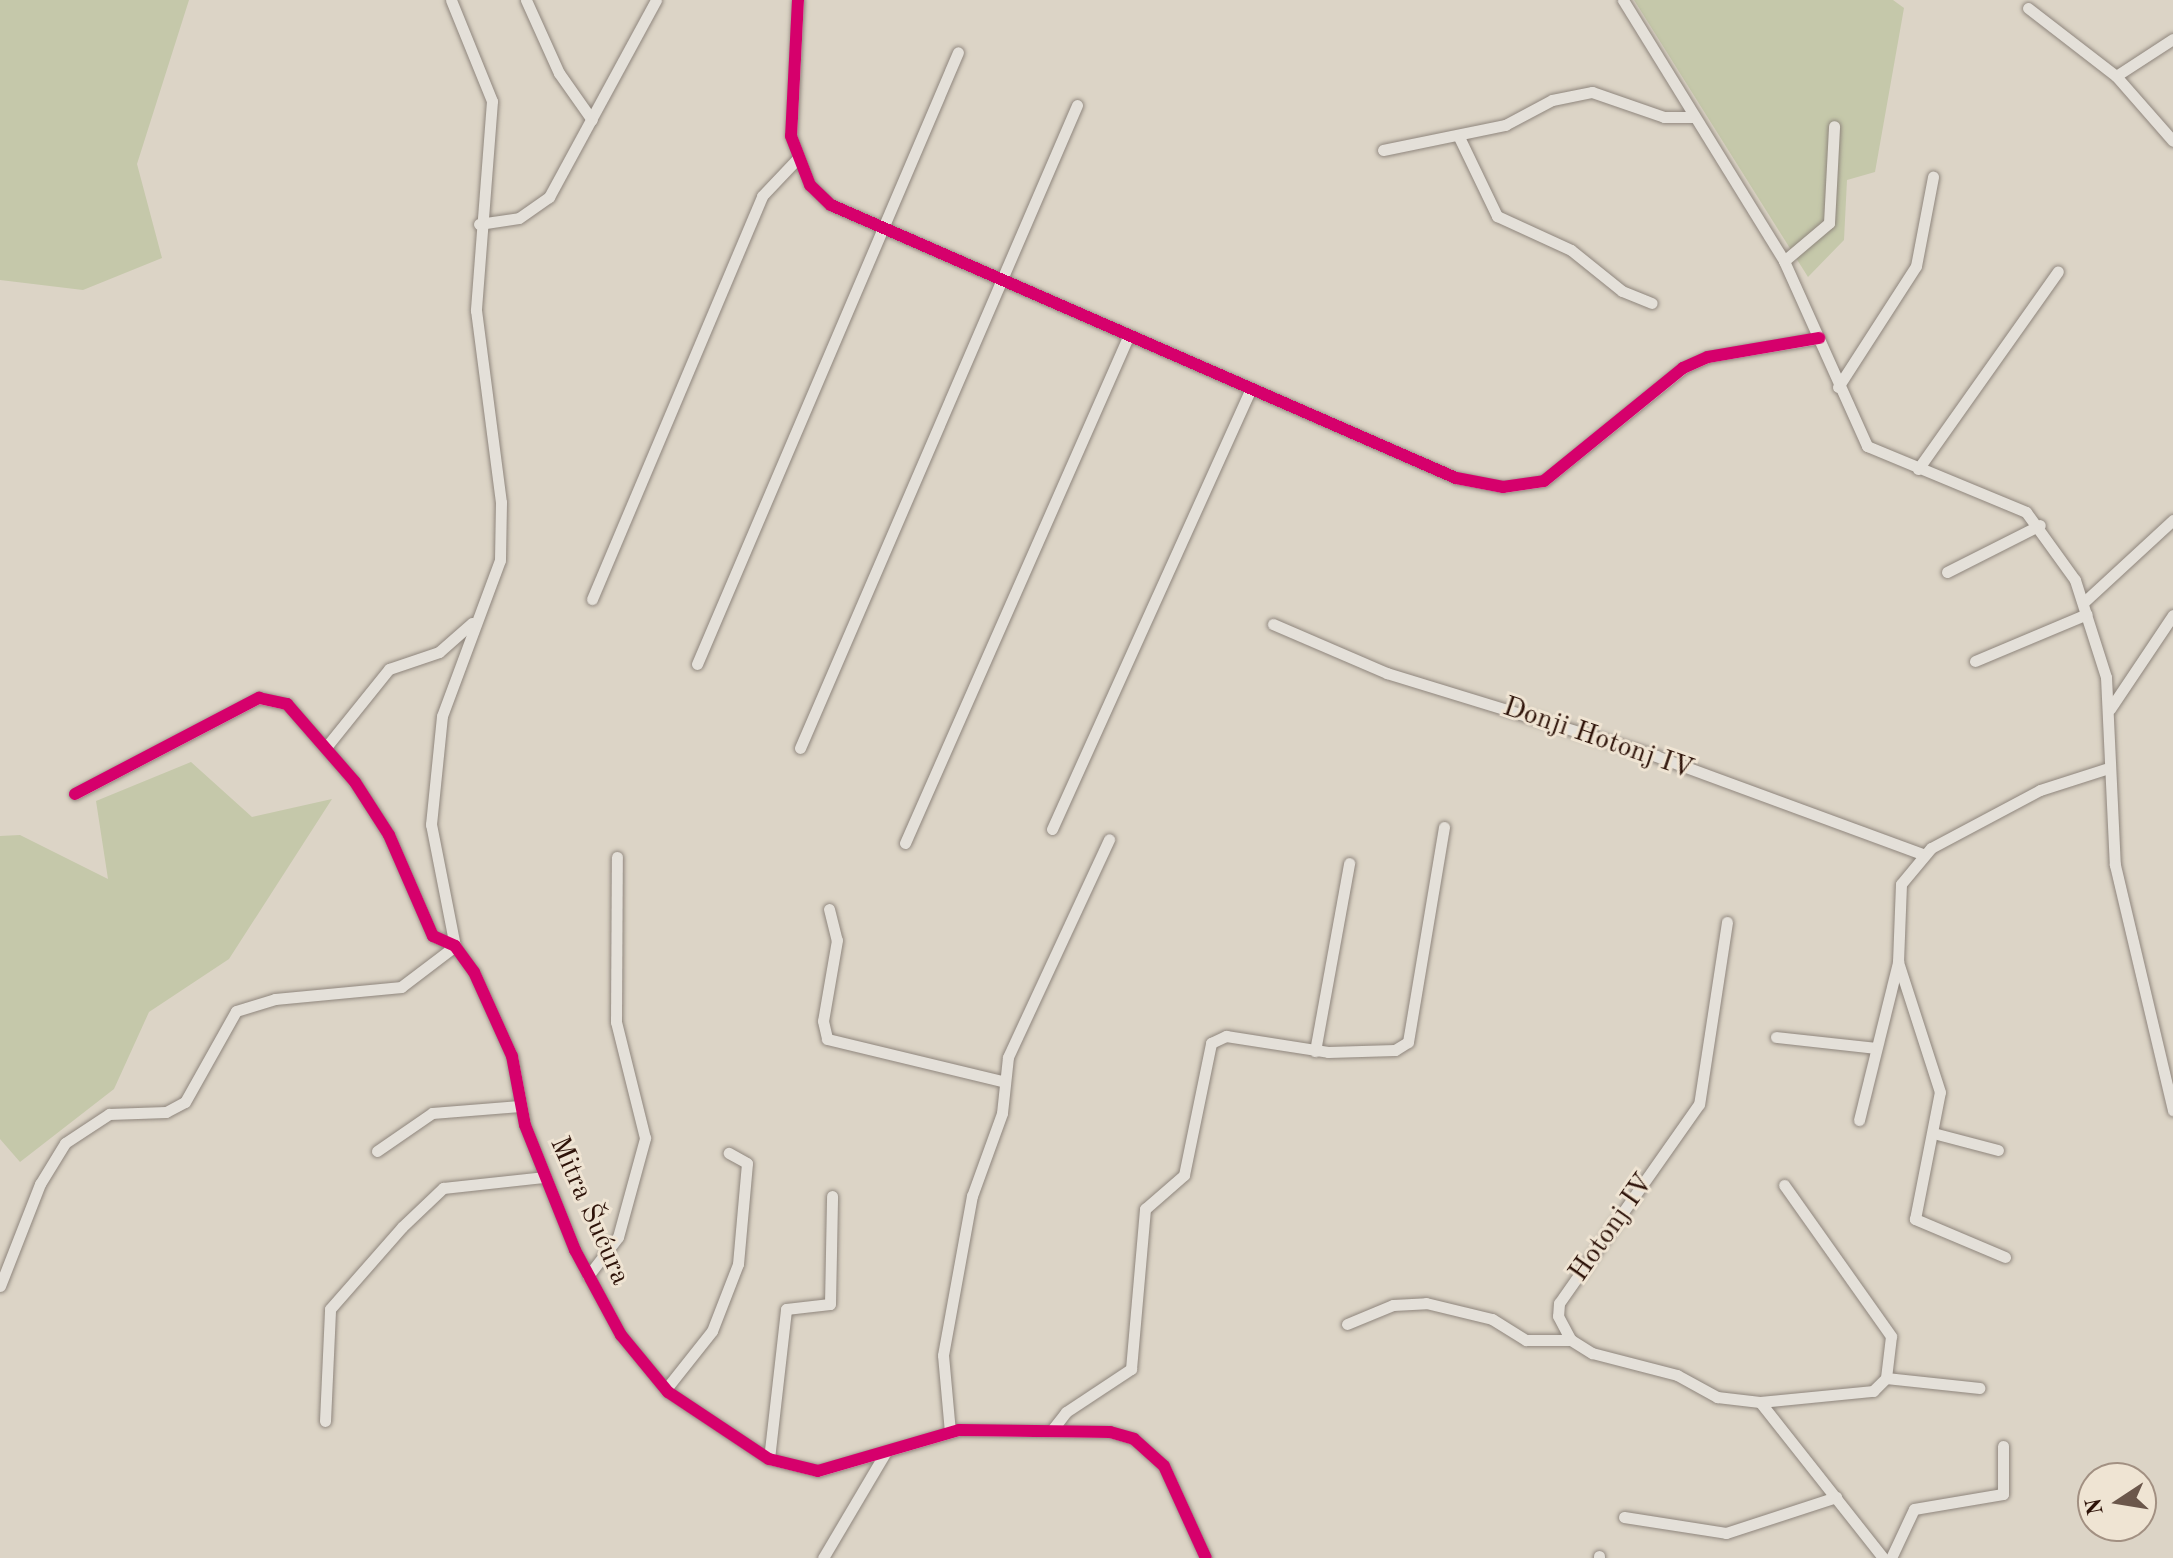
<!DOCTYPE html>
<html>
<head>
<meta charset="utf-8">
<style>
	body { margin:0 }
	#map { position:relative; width:2173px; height:1558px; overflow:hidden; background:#dcd4c6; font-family:"Old Standard TT",serif }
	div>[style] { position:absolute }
	.green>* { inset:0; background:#c5c8aa }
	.roads { filter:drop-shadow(0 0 2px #8f867d) drop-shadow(0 0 2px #8f867d) }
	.minor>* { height:11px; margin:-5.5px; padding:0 5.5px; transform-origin:5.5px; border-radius:5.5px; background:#e4e0d9 }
	.cycleway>* { height:12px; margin:-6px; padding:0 6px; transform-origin:6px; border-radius:6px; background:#d6006c }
	span { translate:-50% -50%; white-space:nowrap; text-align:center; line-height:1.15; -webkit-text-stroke:6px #efe4d3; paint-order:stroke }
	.street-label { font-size:28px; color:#2e1309 }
	.north { position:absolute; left:2077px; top:1462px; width:80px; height:80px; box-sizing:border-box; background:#efe4d3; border:2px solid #a29082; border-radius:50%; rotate:258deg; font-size:22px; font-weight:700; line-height:32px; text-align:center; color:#2e1309 }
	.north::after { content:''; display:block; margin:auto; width:28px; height:36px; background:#6b574b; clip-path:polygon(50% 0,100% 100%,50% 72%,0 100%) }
</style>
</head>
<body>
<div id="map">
	<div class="green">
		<i style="clip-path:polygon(0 0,189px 0,137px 164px,162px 258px,83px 290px,0 280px)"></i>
		<i style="clip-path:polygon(1634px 0,1893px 0,1904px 8px,1875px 172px,1847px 180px,1844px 240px,1808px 277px)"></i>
		<i style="clip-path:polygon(191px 762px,252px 817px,332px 799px,229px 959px,149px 1012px,114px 1089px,20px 1162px,0 1139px,0 836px,20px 835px,108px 879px,96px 801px)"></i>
	</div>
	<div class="roads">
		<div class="minor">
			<i style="left:451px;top:0;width:109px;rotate:67.9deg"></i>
			<i style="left:492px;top:101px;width:210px;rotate:94.4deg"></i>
			<i style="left:476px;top:310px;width:194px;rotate:82.6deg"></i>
			<i style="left:501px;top:502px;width:58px;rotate:91deg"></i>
			<i style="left:500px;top:560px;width:166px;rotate:110.4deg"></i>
			<i style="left:442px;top:716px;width:109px;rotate:95.8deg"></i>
			<i style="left:431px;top:824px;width:124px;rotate:78.9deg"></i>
			<i style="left:526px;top:0;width:80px;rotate:65.7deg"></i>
			<i style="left:559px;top:73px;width:57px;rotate:54.9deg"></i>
			<i style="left:798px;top:0;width:136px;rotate:92.9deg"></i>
			<i style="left:791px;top:136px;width:53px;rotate:68.8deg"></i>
			<i style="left:810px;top:185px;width:29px;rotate:44deg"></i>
			<i style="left:831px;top:205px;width:682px;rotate:23.6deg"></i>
			<i style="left:1456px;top:478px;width:48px;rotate:10.8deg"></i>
			<i style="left:1503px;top:487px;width:41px;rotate:-8.3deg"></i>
			<i style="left:1544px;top:481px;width:179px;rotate:-39.1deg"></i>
			<i style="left:1683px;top:368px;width:27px;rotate:-24deg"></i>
			<i style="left:1708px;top:357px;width:113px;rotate:-9.7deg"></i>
			<i style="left:1623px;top:0;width:307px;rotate:58.3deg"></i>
			<i style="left:1784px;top:261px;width:203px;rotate:65.8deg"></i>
			<i style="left:1867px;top:446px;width:172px;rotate:22.5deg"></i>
			<i style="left:2026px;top:512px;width:84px;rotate:54.2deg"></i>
			<i style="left:2075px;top:580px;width:102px;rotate:72.3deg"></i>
			<i style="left:2106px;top:677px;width:188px;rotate:87.3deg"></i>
			<i style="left:2115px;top:865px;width:252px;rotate:76.7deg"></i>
			<i style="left:2028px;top:8px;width:111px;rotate:37.7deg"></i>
			<i style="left:2116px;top:76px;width:86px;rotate:48.8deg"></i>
			<i style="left:2116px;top:76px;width:68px;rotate:-33deg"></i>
			<i style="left:1459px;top:137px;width:88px;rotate:64.3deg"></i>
			<i style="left:1497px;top:216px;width:81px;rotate:24.7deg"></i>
			<i style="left:1571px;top:250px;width:65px;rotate:38.8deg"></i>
			<i style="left:1622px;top:291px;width:32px;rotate:22deg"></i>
			<i style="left:1383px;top:150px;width:125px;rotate:-11.6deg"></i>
			<i style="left:1505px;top:125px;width:53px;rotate:-28deg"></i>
			<i style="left:1552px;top:100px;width:41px;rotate:-11.3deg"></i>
			<i style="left:1592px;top:92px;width:76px;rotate:19.1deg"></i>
			<i style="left:1664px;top:117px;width:28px"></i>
			<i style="left:479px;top:224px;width:40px;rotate:-8.5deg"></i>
			<i style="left:519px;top:218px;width:37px;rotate:-35deg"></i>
			<i style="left:549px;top:197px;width:224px;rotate:-61.5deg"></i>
			<i style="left:1784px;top:261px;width:59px;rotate:-40.2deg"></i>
			<i style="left:1829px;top:223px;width:97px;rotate:-87deg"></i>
			<i style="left:1838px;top:387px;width:144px;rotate:-57.2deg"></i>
			<i style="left:1916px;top:266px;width:91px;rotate:-79.2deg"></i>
			<i style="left:1918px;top:469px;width:242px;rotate:-54.7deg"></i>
			<i style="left:1947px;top:572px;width:104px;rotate:-26.8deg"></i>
			<i style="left:592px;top:599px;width:437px;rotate:-67.1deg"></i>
			<i style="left:762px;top:196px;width:50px;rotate:-46.6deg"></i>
			<i style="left:2084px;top:602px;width:121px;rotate:-42.7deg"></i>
			<i style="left:1273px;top:624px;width:124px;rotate:23.3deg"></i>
			<i style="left:1387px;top:673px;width:282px;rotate:17.1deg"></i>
			<i style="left:1656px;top:756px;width:284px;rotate:20.2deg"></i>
			<i style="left:1975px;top:661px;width:121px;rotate:-22.8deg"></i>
			<i style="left:697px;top:664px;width:665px;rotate:-66.9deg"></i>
			<i style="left:2110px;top:709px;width:113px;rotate:-56.2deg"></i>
			<i style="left:327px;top:746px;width:99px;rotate:-51.2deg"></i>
			<i style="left:389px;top:669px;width:53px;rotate:-18.8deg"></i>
			<i style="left:439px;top:652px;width:44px;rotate:-41.3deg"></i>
			<i style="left:800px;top:748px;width:700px;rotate:-66.69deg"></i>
			<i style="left:75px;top:794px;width:208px;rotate:-27.6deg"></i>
			<i style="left:259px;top:698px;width:29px;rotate:12deg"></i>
			<i style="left:287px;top:704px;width:103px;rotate:48.9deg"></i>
			<i style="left:355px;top:782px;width:63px;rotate:57.3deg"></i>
			<i style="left:389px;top:835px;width:110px;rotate:66.5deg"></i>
			<i style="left:433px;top:936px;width:24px;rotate:24deg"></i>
			<i style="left:455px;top:946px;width:32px;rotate:54deg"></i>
			<i style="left:474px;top:972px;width:92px;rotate:65.7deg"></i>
			<i style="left:512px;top:1056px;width:70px;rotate:79.3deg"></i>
			<i style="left:525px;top:1125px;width:135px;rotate:68.2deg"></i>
			<i style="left:575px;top:1250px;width:97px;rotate:61.6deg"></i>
			<i style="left:621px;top:1335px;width:74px;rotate:50.5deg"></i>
			<i style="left:668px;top:1392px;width:121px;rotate:33.6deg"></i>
			<i style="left:769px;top:1459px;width:50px;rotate:13.8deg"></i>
			<i style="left:818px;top:1471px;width:147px;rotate:-16.2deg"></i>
			<i style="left:959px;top:1430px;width:151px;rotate:0.8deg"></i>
			<i style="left:1110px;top:1432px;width:25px;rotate:16deg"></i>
			<i style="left:1134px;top:1439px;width:40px;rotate:42deg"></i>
			<i style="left:1164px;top:1466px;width:101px;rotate:65.5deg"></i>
			<i style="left:1052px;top:829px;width:482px;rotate:-65.7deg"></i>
			<i style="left:905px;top:843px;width:553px;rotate:-66.22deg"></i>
			<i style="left:829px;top:909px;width:32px;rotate:76deg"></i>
			<i style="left:837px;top:940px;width:82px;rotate:99.8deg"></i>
			<i style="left:823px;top:1021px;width:18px;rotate:77deg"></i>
			<i style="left:827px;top:1039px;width:180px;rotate:13.5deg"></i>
			<i style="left:1727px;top:922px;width:184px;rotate:98.7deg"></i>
			<i style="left:1699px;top:1104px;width:243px;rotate:125.1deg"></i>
			<i style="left:1559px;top:1303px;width:13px;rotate:94deg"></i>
			<i style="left:1558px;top:1316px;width:27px;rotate:62deg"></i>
			<i style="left:1571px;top:1340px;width:25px;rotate:32deg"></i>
			<i style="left:1592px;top:1353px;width:88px;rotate:14.5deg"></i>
			<i style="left:1677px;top:1375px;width:46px;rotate:28.8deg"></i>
			<i style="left:1717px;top:1397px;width:43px;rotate:6.6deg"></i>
			<i style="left:1760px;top:1402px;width:199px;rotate:51.7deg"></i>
			<i style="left:1776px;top:1037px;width:100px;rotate:6.3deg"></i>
			<i style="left:1315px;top:1051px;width:191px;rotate:-79.7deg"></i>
			<i style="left:1859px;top:1120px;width:163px;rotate:-76.1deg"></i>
			<i style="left:1937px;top:1134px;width:63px;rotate:14.7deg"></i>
			<i style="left:377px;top:1151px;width:67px;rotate:-34.6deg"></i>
			<i style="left:432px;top:1113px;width:88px;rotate:-4.5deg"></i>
			<i style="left:2005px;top:1257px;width:98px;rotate:-157.1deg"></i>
			<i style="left:1915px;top:1219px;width:129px;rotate:-78.9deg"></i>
			<i style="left:1940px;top:1092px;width:137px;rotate:-107.9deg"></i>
			<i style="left:1898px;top:962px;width:78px;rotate:-87.8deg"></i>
			<i style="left:1901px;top:884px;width:47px;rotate:-50.2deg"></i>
			<i style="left:1931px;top:848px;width:123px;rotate:-28deg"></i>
			<i style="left:2040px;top:790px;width:72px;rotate:-17.7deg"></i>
			<i style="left:588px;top:1276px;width:49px;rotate:-52.4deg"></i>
			<i style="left:618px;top:1237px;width:103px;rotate:-74.7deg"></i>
			<i style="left:645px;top:1138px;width:120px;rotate:-104deg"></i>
			<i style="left:616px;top:1022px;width:165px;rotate:-89.7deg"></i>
			<i style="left:0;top:1286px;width:110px;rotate:-68.6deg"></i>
			<i style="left:40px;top:1184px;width:48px;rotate:-58.6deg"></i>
			<i style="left:65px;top:1143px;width:53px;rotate:-33.4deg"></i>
			<i style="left:109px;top:1114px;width:57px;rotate:-2deg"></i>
			<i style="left:166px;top:1112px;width:21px;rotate:-28deg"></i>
			<i style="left:185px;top:1102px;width:104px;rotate:-60.7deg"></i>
			<i style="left:236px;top:1011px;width:41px;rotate:-17.1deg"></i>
			<i style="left:275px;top:999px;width:127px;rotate:-5.4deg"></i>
			<i style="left:401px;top:987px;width:68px;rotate:-37.2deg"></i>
			<i style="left:1347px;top:1324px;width:50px;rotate:-22.4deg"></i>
			<i style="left:1393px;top:1305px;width:33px;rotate:-3deg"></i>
			<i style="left:1426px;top:1303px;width:68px;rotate:13.6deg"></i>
			<i style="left:1492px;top:1319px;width:40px;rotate:32deg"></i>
			<i style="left:1526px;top:1340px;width:45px"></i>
			<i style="left:1886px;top:1378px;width:94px;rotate:6.1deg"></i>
			<i style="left:666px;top:1389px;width:74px;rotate:-51.6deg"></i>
			<i style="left:712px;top:1331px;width:72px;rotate:-68.8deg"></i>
			<i style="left:738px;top:1264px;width:101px;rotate:-84.9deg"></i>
			<i style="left:747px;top:1163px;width:21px;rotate:-151deg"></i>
			<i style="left:1760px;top:1402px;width:114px;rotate:-5.6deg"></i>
			<i style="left:1873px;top:1391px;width:18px;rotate:-45deg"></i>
			<i style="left:1886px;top:1378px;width:42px;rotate:-83.2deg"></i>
			<i style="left:1891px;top:1336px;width:185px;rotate:-125.3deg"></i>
			<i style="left:325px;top:1421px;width:112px;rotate:-87.4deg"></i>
			<i style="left:330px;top:1309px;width:109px;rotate:-48.7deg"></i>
			<i style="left:402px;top:1227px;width:57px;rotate:-43.6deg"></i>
			<i style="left:443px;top:1188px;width:103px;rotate:-6.2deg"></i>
			<i style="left:1052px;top:1430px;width:23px;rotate:-52deg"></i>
			<i style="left:1066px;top:1412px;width:78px;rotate:-33.5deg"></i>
			<i style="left:1131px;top:1369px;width:161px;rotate:-85deg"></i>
			<i style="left:1145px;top:1209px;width:52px;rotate:-41.1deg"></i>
			<i style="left:1184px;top:1175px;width:135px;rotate:-78.4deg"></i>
			<i style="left:1211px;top:1043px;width:17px;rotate:-25deg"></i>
			<i style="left:1226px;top:1036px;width:103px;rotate:8.9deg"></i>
			<i style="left:1328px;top:1052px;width:67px;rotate:-1.7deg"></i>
			<i style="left:1395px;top:1050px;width:15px;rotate:-32deg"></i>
			<i style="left:1408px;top:1042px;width:218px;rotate:-80.5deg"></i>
			<i style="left:950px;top:1432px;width:77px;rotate:-95.2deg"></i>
			<i style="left:943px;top:1355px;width:162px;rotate:-79.7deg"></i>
			<i style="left:972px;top:1196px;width:88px;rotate:-70.1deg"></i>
			<i style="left:1002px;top:1113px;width:56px;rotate:-83.9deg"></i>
			<i style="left:1008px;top:1057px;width:240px;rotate:-65.1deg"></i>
			<i style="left:769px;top:1459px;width:151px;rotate:-83.5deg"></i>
			<i style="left:786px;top:1309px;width:44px;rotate:-6.5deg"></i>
			<i style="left:830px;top:1304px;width:108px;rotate:-88.9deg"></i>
			<i style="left:1624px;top:1517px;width:103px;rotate:8.9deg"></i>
			<i style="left:1726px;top:1533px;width:116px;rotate:-18.1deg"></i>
			<i style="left:1599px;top:1556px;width:2px;rotate:90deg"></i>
			<i style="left:823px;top:1558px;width:120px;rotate:-59.4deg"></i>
			<i style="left:1891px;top:1558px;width:54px;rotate:-64.9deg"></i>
			<i style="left:1914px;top:1509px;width:90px;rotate:-9.6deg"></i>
			<i style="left:2003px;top:1494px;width:48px;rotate:-90deg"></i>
		</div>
	</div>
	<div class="cycleway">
		<i style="left:798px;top:0;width:136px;rotate:92.9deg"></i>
		<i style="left:791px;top:136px;width:53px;rotate:68.8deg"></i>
		<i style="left:810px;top:185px;width:29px;rotate:44deg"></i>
		<i style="left:831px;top:205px;width:682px;rotate:23.6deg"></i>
		<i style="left:1456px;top:478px;width:48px;rotate:10.8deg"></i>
		<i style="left:1503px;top:487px;width:41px;rotate:-8.3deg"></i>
		<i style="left:1544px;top:481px;width:179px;rotate:-39.1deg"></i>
		<i style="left:1683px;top:368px;width:27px;rotate:-24deg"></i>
		<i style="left:1708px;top:357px;width:113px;rotate:-9.7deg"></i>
		<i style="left:75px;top:794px;width:208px;rotate:-27.6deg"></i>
		<i style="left:259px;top:698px;width:29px;rotate:12deg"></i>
		<i style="left:287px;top:704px;width:103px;rotate:48.9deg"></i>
		<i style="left:355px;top:782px;width:63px;rotate:57.3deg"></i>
		<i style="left:389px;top:835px;width:110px;rotate:66.5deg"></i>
		<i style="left:433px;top:936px;width:24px;rotate:24deg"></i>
		<i style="left:455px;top:946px;width:32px;rotate:54deg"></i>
		<i style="left:474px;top:972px;width:92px;rotate:65.7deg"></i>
		<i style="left:512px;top:1056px;width:70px;rotate:79.3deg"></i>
		<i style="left:525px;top:1125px;width:135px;rotate:68.2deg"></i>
		<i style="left:575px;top:1250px;width:97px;rotate:61.6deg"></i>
		<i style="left:621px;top:1335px;width:74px;rotate:50.5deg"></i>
		<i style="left:668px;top:1392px;width:121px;rotate:33.6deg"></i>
		<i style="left:769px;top:1459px;width:50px;rotate:13.8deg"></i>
		<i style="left:818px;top:1471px;width:147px;rotate:-16.2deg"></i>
		<i style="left:959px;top:1430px;width:151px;rotate:0.8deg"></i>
		<i style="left:1110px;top:1432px;width:25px;rotate:16deg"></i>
		<i style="left:1134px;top:1439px;width:40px;rotate:42deg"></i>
		<i style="left:1164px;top:1466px;width:101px;rotate:65.5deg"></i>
	</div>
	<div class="street-label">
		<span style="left:1598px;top:739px;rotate:19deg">Donji Hotonj IV</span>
		<span style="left:589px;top:1211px;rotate:66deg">Mitra Šućura</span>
		<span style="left:1612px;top:1228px;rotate:-55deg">Hotonj IV</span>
	</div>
	<div class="north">N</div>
</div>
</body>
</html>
